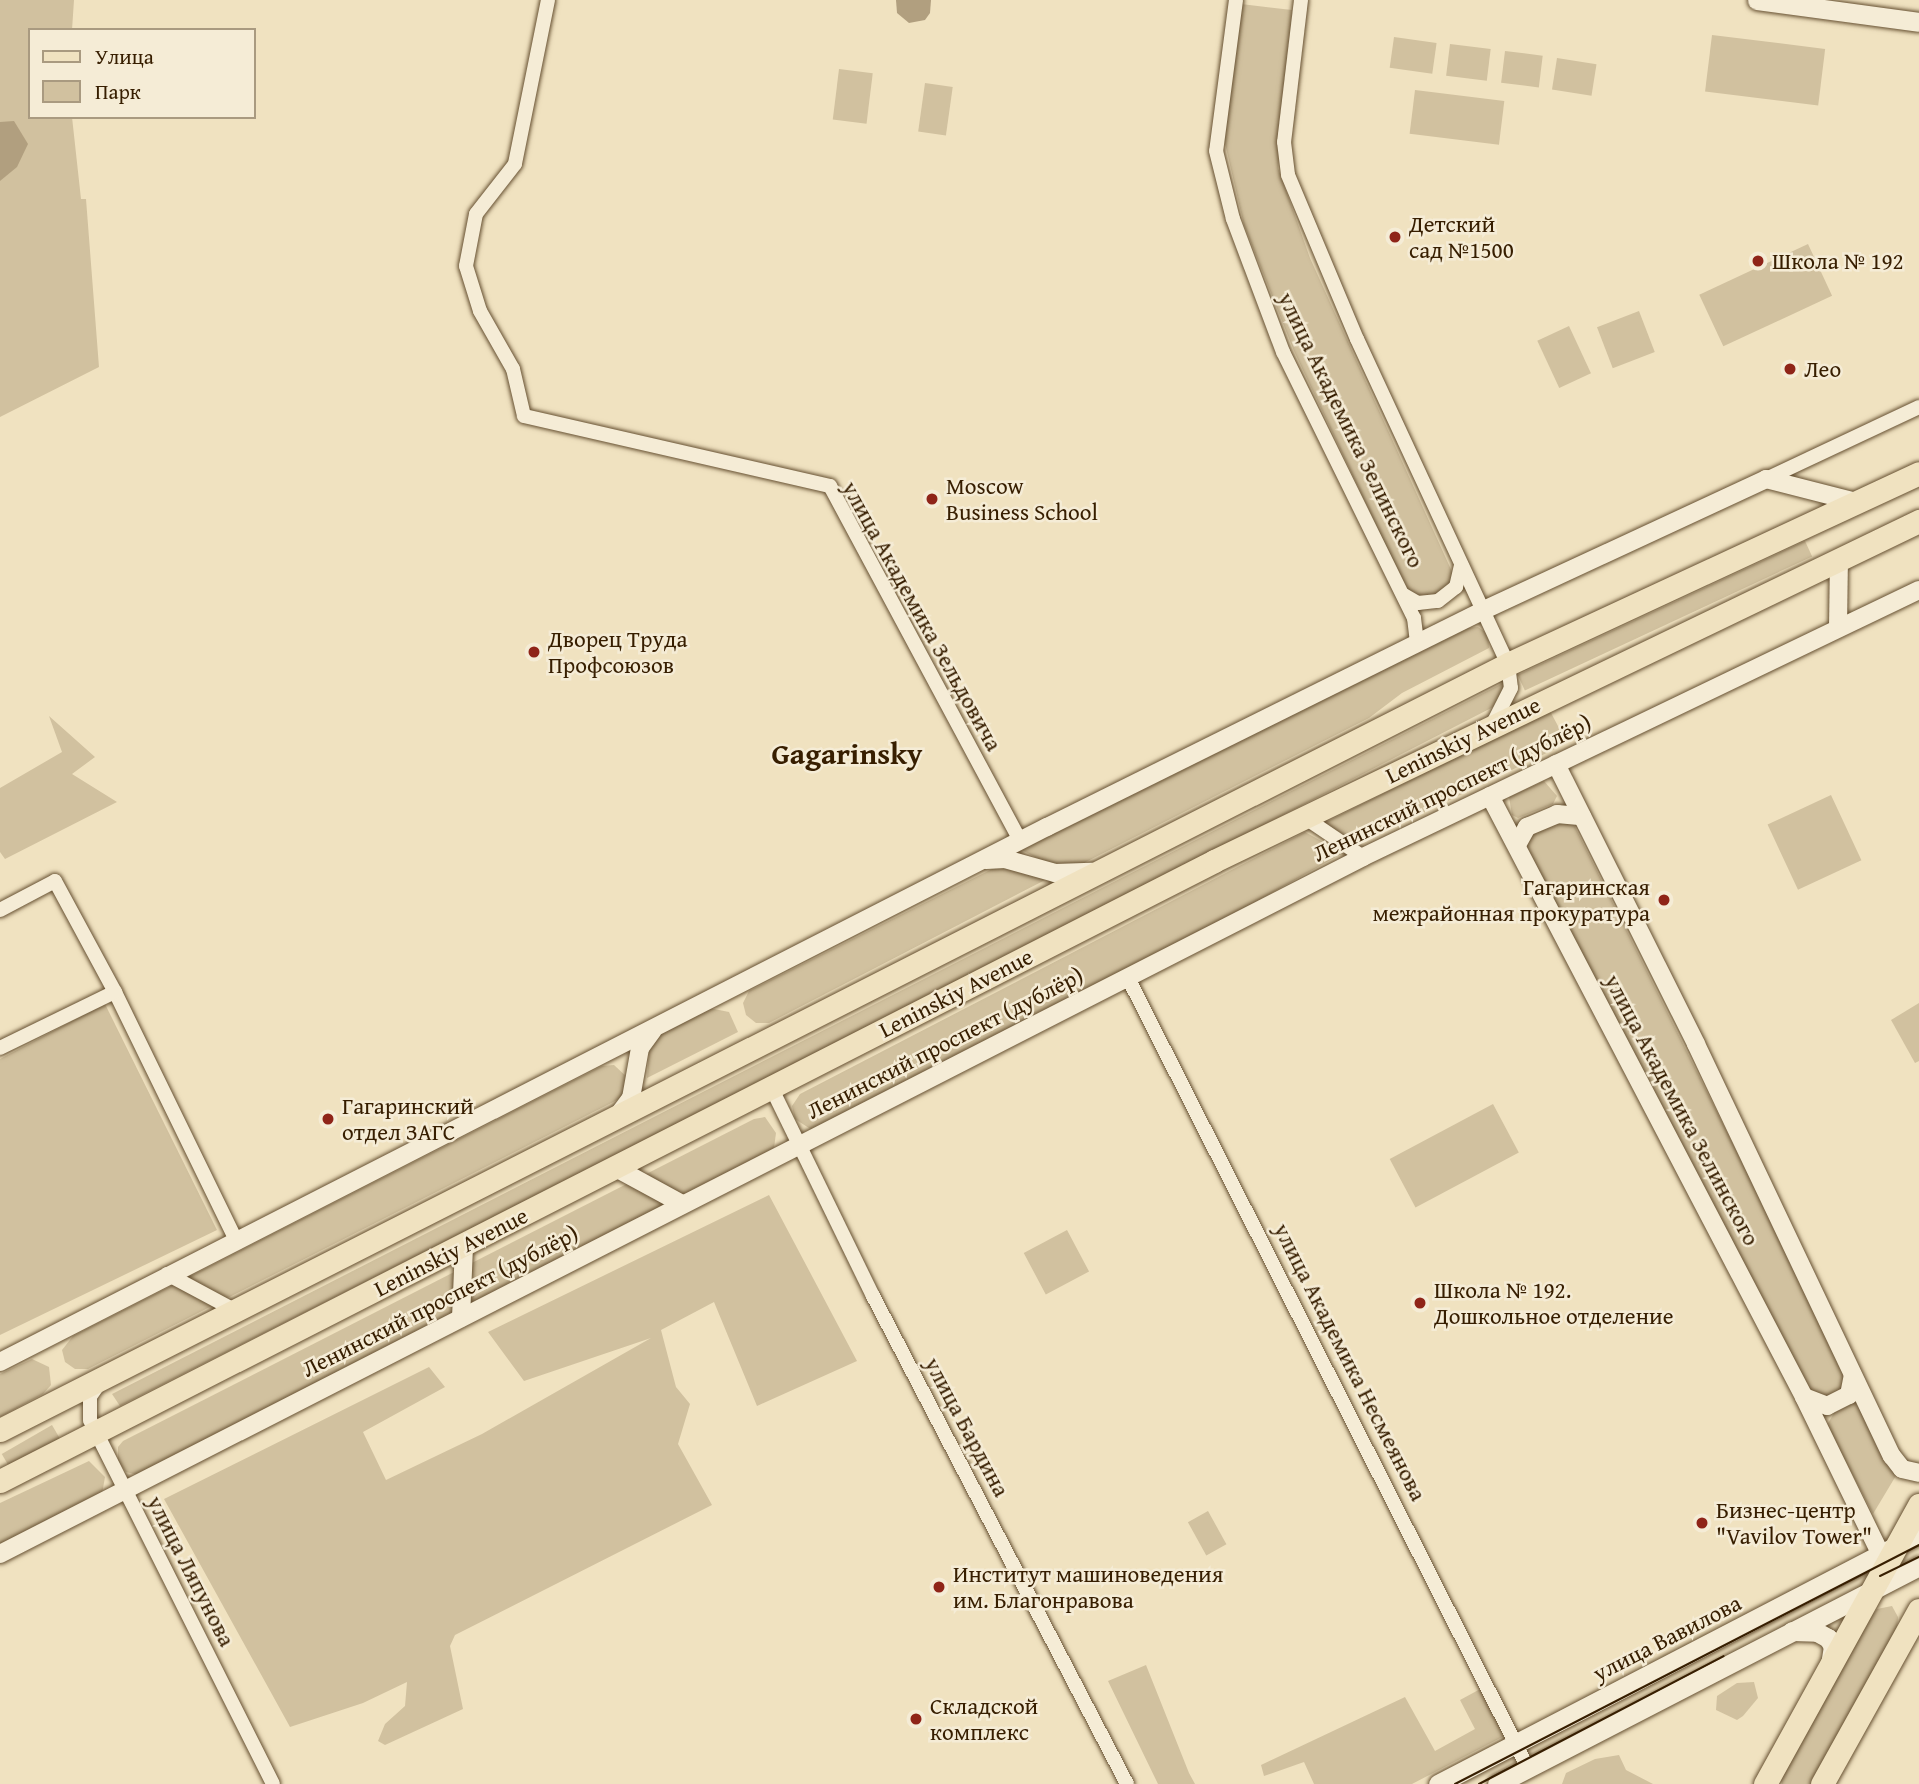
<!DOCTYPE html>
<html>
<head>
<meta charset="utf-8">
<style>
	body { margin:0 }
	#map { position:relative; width:1919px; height:1784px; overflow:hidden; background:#f0e2c0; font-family:"Gentium Book Plus",serif }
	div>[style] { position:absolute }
	.green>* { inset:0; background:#d1c19f; transform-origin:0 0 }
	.water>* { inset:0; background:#b19f7f }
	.roads { filter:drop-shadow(0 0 2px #654f30) drop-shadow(0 0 2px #654f30) }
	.minor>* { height:14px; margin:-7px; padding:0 7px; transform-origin:7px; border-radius:7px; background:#f5ecd6 }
	.tertiary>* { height:18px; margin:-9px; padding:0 9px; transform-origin:9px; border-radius:9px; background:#f5ecd6 }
	.secondary>* { height:19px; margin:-9.5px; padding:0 9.5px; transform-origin:9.5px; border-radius:9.5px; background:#f5ecd6 }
	.primary>* { height:23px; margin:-11.5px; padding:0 11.5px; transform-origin:11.5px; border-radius:11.5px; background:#f0e2c0 }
	.tram>* { height:2px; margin:-1px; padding:0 1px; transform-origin:1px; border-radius:1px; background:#371e00 }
	.dots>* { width:19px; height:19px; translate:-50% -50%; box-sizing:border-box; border:4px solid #f5ecd6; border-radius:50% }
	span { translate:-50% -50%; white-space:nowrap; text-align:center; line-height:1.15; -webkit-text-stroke:5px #f5ecd6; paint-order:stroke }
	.poi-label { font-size:23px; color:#371e00 }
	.left { translate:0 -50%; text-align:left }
	.right { translate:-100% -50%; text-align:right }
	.street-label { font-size:23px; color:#371e00 }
	.district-label { font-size:30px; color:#371e00; font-weight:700 }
	.legend { position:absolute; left:28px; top:28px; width:228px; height:91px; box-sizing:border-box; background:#f5ecd6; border:2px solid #a99a80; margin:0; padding:9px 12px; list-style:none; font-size:21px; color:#371e00 }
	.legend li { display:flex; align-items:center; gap:14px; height:35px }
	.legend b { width:35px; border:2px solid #a99a80 }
</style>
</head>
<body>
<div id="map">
	<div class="green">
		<i style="clip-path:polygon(0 0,74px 0,72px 30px,30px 30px,30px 117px,72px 117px,81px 199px,86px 199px,99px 367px,0 417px)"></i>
		<i style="clip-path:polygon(1241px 4px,1292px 10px,1278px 168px,1310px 258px,1454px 576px,1454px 581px,1433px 597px,1410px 597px,1294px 351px,1244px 225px,1224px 139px)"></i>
		<i style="left:1712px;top:35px;width:114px;height:57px;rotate:7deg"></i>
		<i style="left:1394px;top:37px;width:43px;height:31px;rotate:8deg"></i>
		<i style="left:1450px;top:44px;width:41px;height:32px;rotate:7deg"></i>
		<i style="left:1505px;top:51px;width:38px;height:32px;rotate:7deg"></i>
		<i style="left:1557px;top:58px;width:40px;height:32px;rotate:9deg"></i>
		<i style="left:839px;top:69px;width:34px;height:51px;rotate:7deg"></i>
		<i style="left:925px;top:83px;width:28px;height:49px;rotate:8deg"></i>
		<i style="left:1415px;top:90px;width:90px;height:44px;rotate:7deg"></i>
		<i style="left:1808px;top:244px;width:57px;height:120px;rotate:65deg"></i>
		<i style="left:1639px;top:311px;width:44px;height:45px;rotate:69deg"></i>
		<i style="left:1569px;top:326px;width:52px;height:35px;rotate:65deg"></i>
		<i style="left:1805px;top:541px;width:17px;height:317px;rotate:65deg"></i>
		<i style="clip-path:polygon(1478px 627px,1488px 634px,1489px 648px,1402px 693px,1369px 718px,1074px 868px,1046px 863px,1020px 849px,1466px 628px)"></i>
		<i style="clip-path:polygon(1505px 682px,1501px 703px,1036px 942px,120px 1406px,112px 1394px)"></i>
		<i style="clip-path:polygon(1550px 711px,1567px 743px,1359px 844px,1324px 823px)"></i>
		<i style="clip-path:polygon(49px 716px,95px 757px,72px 774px,117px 802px,5px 859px,0 852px,0 788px,62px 752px)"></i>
		<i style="clip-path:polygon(1544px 781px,1557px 796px,1553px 804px,1518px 818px,1512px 815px,1509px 797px)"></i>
		<i style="left:1831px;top:795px;width:72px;height:70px;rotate:65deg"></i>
		<i style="clip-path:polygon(1564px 817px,1573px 823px,1849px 1377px,1848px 1390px,1822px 1402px,1807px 1394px,1524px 841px,1530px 830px)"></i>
		<i style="clip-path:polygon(1305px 832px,1343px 853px,1198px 934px,812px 1130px,795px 1119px,792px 1106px,800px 1094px)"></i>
		<i style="clip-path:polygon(1004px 863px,1047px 879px,769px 1023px,756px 1023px,746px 1015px,743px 1003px,749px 991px)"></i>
		<i style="clip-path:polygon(1919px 1003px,1919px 1061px,1915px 1063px,1891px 1020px)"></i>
		<i style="clip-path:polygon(105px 1004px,217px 1230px,0 1335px,0 1059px)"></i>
		<i style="clip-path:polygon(709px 1008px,729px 1012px,738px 1032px,647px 1078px,650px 1038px)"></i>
		<i style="clip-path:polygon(614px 1065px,628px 1078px,625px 1096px,88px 1369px,75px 1369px,65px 1362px,62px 1350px,73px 1336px,602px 1066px)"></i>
		<i style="left:1493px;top:1104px;width:55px;height:117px;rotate:62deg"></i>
		<i style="clip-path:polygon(765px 1117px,776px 1133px,774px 1148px,138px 1475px,126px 1472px,118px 1462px,118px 1447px,123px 1441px,754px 1119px)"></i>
		<i style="clip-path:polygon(769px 1195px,857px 1361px,757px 1406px,714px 1302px,661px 1330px,676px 1387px,690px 1404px,678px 1444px,712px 1505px,455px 1635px,450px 1646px,463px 1709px,385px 1745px,378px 1741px,385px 1724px,405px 1706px,407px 1682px,363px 1703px,290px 1727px,164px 1499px,429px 1367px,445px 1387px,363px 1432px,386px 1480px,482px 1434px,651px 1338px,524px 1381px,488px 1332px)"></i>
		<i style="left:1067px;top:1230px;width:47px;height:49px;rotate:62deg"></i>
		<i style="clip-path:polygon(32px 1359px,49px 1367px,51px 1385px,43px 1394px,0 1417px,0 1374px)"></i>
		<i style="clip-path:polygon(1855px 1402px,1897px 1474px,1873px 1514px,1827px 1425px,1834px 1413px)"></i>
		<i style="left:52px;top:1425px;width:16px;height:58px;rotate:60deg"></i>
		<i style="clip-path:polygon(89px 1461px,105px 1477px,102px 1494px,0 1548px,0 1503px)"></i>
		<i style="left:1208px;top:1511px;width:38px;height:23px;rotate:61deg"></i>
		<i style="clip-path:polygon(1892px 1606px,1898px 1617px,1897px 1631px,1811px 1784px,1782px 1784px,1780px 1778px,1867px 1621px,1877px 1609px)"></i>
		<i style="clip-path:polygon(1146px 1665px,1189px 1773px,1195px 1784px,1158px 1784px,1108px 1681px)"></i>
		<i style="clip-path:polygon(1754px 1682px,1758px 1698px,1743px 1716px,1737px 1720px,1716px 1710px,1717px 1696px,1737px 1683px)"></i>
		<i style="clip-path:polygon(1484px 1687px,1508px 1734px,1412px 1784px,1314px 1784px,1304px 1762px,1264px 1776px,1261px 1765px,1405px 1697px,1435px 1751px,1475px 1729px,1460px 1700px)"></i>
		<i style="clip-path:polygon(1619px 1755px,1626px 1770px,1653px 1784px,1562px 1784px,1566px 1773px,1595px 1759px)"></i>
	</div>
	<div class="water">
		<i style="clip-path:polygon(896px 0,931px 0,930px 13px,925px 20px,909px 23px,897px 13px)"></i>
		<i style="clip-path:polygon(14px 121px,28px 144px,17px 167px,0 181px,0 122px)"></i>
	</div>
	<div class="roads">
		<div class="minor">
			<i style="left:548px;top:0;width:167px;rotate:101.4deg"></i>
			<i style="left:515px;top:164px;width:63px;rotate:128deg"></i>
			<i style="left:476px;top:214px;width:53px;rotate:100.9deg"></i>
			<i style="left:466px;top:266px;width:47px;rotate:72.7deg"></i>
			<i style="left:480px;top:311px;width:67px;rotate:60.4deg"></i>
			<i style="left:513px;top:369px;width:48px;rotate:76.8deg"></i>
			<i style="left:524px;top:416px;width:314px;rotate:12.9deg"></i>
			<i style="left:830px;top:486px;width:403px;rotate:61.8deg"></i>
			<i style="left:1236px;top:0;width:152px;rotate:97.5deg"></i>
			<i style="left:1216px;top:151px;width:70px;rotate:76deg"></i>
			<i style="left:1233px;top:219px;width:142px;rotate:69.4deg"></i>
			<i style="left:1283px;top:352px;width:297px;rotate:63.8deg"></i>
			<i style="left:1414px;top:618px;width:25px;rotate:83deg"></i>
			<i style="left:1301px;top:0;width:143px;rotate:96.8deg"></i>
			<i style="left:1284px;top:142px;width:33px;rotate:83deg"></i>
			<i style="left:1288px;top:175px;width:178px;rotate:67.2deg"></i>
			<i style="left:1357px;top:339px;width:358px;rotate:65.1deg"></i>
			<i style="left:1508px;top:664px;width:24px;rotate:83deg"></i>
			<i style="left:1511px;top:688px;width:38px;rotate:117deg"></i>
			<i style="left:1766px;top:479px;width:169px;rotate:-25.2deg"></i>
			<i style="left:1404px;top:595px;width:16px;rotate:30deg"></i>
			<i style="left:1418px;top:603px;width:20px;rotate:-6deg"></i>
			<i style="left:1438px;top:601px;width:23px;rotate:-38deg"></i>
			<i style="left:1456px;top:587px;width:23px;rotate:-77deg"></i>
			<i style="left:1304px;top:817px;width:71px;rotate:34.1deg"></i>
			<i style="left:0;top:910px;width:62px;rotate:-27.8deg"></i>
			<i style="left:55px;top:881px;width:126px;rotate:61.6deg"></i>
			<i style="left:115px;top:992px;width:276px;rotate:64deg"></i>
			<i style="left:1128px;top:978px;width:885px;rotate:63.15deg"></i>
			<i style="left:0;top:1048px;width:128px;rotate:-26deg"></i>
			<i style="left:772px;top:1089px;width:230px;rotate:64deg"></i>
			<i style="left:873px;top:1296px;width:550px;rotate:62.5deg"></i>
			<i style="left:167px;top:1274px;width:76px;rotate:28.2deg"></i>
			<i style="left:101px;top:1381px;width:19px;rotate:125deg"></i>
			<i style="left:90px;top:1397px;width:23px;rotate:90deg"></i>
			<i style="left:90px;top:1420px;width:407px;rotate:63.3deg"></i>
		</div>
		<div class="tertiary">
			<i style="left:1838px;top:628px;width:69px;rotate:-89.2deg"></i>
			<i style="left:1556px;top:764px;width:313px;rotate:63.4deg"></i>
			<i style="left:1696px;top:1044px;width:456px;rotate:64.6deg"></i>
			<i style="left:1892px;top:1456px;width:16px;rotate:52deg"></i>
			<i style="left:1902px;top:1469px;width:17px;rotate:13deg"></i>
			<i style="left:1490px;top:796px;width:678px;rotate:62.41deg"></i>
			<i style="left:1804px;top:1397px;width:176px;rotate:64deg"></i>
			<i style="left:1517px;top:845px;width:21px;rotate:-61deg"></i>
			<i style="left:1527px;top:827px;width:33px;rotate:-23deg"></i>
			<i style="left:1557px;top:814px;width:25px;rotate:5deg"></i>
			<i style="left:986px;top:860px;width:19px;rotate:-3deg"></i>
			<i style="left:1005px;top:859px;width:52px;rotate:15.6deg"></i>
			<i style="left:1055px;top:873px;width:37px;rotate:-2deg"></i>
			<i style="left:619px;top:1114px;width:20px;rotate:-53deg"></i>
			<i style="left:631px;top:1098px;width:51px;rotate:-79.8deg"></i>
			<i style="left:640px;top:1048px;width:22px;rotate:-54deg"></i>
			<i style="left:616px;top:1168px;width:75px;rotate:28.6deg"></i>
			<i style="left:461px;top:1318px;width:72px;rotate:-87.6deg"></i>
			<i style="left:0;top:1362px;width:1176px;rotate:-27.07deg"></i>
			<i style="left:1047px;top:827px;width:488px;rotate:-26.4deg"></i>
			<i style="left:1484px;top:610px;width:311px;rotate:-24.9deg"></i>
			<i style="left:1766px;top:479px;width:93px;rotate:14.3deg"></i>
			<i style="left:1804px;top:1397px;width:25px;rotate:21deg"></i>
			<i style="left:1827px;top:1406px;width:25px;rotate:-27deg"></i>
			<i style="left:1849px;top:1395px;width:20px;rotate:-79deg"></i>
			<i style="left:0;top:1554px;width:1531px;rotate:-27.08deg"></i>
			<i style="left:1363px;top:857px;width:617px;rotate:-25.65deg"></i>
		</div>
		<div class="secondary">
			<i style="left:1757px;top:0;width:163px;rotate:7.7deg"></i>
			<i style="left:1792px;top:1631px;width:25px;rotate:2deg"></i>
			<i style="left:1817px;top:1632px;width:13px;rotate:29deg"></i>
			<i style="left:1828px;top:1638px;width:9px;rotate:58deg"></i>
			<i style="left:1833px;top:1646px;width:20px;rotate:99deg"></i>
			<i style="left:1438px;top:1784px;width:542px;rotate:-27.46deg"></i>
			<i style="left:1497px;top:1784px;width:475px;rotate:-27.3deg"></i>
		</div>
		<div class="primary">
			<i style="left:0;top:1430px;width:1691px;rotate:-26.93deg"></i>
			<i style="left:1508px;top:664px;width:453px;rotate:-24.9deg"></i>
			<i style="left:0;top:1481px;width:1363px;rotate:-27.05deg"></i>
			<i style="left:1214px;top:861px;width:783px;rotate:-25.75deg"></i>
			<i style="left:1765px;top:1784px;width:319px;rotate:-61.1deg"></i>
			<i style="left:1822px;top:1784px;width:199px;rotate:-60.9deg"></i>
		</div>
	</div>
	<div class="tram">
		<i style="left:1880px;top:1576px;width:43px;rotate:-26deg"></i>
		<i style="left:1455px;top:1784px;width:522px;rotate:-27.25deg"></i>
		<i style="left:1479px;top:1784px;width:276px;rotate:-27.6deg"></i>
	</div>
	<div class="dots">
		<i style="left:1395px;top:237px;background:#8f2418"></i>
		<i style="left:1758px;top:261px;background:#8f2418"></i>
		<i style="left:1790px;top:369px;background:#8f2418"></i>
		<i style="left:932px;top:499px;background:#8f2418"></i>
		<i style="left:534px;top:652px;background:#8f2418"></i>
		<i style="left:1664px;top:900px;background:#8f2418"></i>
		<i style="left:328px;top:1119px;background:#8f2418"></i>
		<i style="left:1420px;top:1303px;background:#8f2418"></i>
		<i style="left:1702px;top:1523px;background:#8f2418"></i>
		<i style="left:939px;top:1587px;background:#8f2418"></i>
		<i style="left:916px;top:1719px;background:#8f2418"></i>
	</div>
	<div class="poi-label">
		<span class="left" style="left:1409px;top:237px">Детский<br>сад №1500</span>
		<span class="left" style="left:1772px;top:261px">Школа № 192</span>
		<span class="left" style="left:1804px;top:369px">Лео</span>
		<span class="left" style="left:946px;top:499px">Moscow<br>Business School</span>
		<span class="left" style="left:548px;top:652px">Дворец Труда<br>Профсоюзов</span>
		<span class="right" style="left:1650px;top:900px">Гагаринская<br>межрайонная прокуратура</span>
		<span class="left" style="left:342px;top:1119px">Гагаринский<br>отдел ЗАГС</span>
		<span class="left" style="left:1434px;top:1303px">Школа № 192.<br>Дошкольное отделение</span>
		<span class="left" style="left:1716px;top:1523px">Бизнес-центр<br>"Vavilov Tower"</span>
		<span class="left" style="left:953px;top:1587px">Институт машиноведения<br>им. Благонравова</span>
		<span class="left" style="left:930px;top:1719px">Складской<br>комплекс</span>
	</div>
	<div class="street-label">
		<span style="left:1351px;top:430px;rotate:64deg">улица Академика Зелинского</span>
		<span style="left:922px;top:616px;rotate:61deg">улица Академика Зельдовича</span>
		<span style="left:1463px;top:740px;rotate:-26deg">Leninskiy Avenue</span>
		<span style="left:1452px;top:788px;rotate:-26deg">Ленинский проспект (дублёр)</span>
		<span style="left:956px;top:993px;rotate:-27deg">Leninskiy Avenue</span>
		<span style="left:945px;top:1043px;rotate:-27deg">Ленинский проспект (дублёр)</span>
		<span style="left:1682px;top:1110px;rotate:62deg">улица Академика Зелинского</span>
		<span style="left:451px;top:1252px;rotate:-27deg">Leninskiy Avenue</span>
		<span style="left:440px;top:1301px;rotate:-27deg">Ленинский проспект (дублёр)</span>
		<span style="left:1350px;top:1362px;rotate:63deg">улица Академика Несмеянова</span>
		<span style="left:967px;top:1427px;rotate:62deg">улица Бардина</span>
		<span style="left:191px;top:1571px;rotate:63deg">улица Ляпунова</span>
		<span style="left:1667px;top:1638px;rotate:-27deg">улица Вавилова</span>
	</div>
	<div class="district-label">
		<span style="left:847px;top:753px">Gagarinsky</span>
	</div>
	<ul class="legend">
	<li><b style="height:9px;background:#f0e2c0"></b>Улица</li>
	<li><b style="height:19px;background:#d1c19f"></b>Парк</li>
	</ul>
</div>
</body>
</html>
